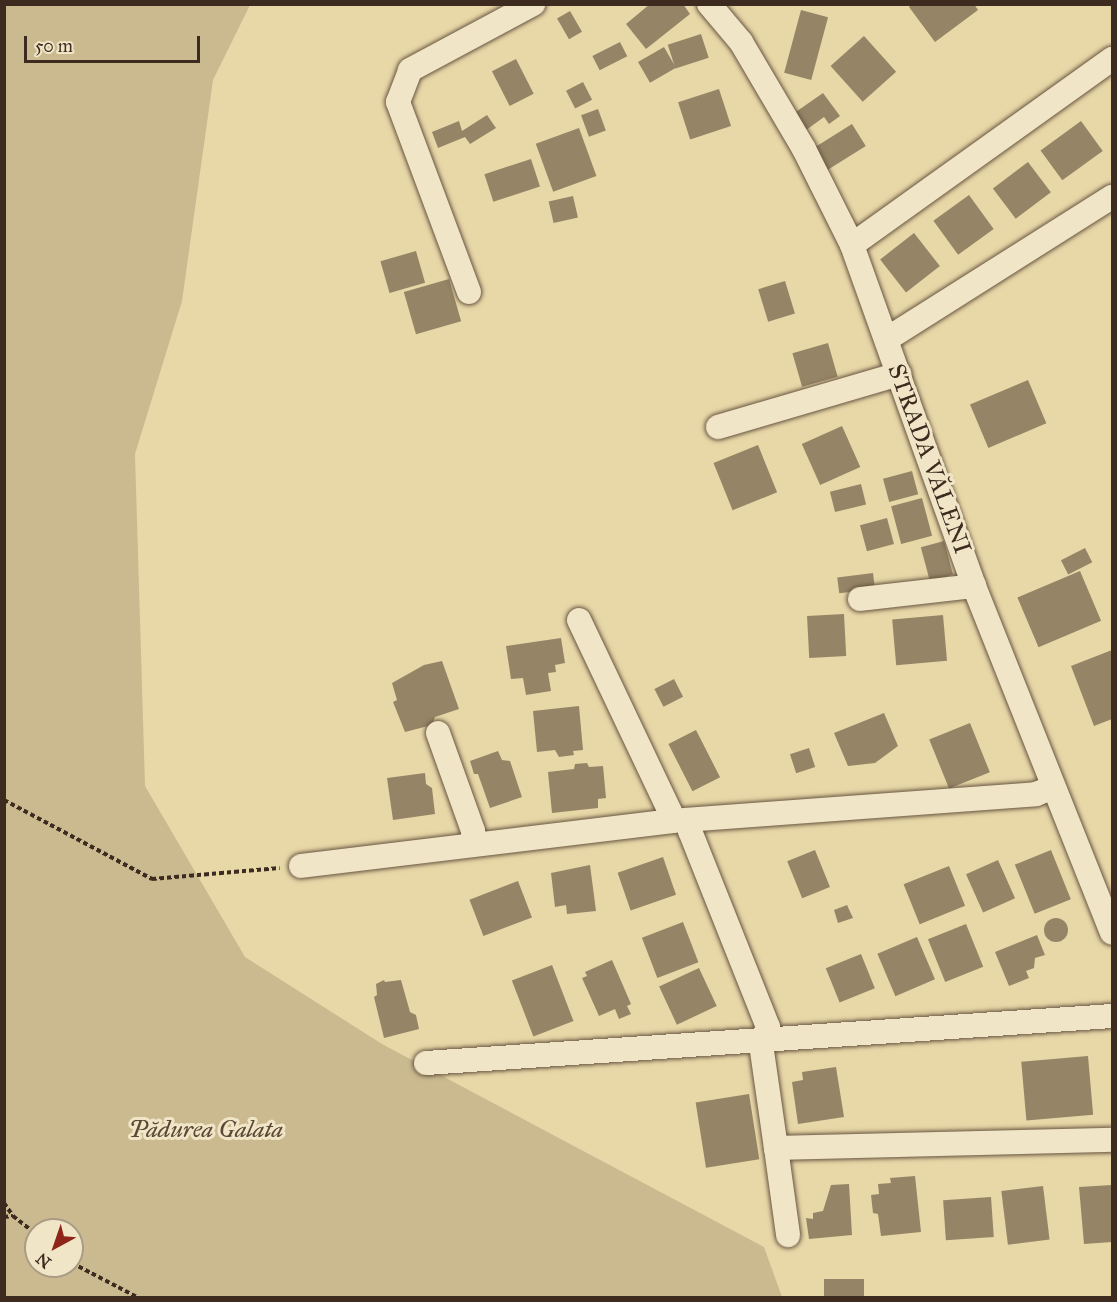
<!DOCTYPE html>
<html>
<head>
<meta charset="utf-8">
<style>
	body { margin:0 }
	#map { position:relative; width:1117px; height:1302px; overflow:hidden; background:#e8d7a7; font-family:"IM FELL Great Primer",serif }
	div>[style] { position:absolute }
	.green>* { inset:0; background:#cbba90 }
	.building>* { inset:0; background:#968466; transform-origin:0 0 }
	.round { border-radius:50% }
	.path>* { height:4px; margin-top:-2px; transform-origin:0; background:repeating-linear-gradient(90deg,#3e2b20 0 4.5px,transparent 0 7.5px) }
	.roads { filter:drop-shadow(0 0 2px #685642) drop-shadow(0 0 2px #685642) }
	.street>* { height:24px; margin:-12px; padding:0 12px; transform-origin:12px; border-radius:12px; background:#f0e5c6 }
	span { translate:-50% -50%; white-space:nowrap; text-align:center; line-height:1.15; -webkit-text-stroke:6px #f0e5c6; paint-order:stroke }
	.street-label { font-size:24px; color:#3e2b20 }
	.park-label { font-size:24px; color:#5a4836; font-style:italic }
	.frame { position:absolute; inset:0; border:6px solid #3e2b20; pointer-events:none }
	.north { position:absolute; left:24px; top:1218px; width:60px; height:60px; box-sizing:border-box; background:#f0e5c6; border:2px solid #a99b84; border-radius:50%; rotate:220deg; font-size:16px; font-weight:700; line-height:24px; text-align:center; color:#3e2b20 }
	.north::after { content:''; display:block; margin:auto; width:21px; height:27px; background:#8f2418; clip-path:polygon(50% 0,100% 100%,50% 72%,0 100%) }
	.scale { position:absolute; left:24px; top:36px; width:176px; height:27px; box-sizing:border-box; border:3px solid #3e2b20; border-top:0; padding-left:8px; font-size:18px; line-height:21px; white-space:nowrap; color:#3e2b20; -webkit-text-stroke:4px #f0e5c6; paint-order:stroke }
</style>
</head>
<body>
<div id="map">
	<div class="green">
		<i style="clip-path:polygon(evenodd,5px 5px,250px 5px,213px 80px,182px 301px,135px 454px,145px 786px,245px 957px,382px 1044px,764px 1247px,782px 1297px,5px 1298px,5px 5px,36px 1230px,72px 1230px,72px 1266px,36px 1266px,36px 1230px)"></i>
	</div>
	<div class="building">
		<i style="clip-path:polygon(650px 4px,683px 4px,690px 14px,646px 49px,626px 24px)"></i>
		<i style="clip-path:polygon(912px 4px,974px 4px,978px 10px,935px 42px,909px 7px)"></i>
		<i style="left:801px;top:10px;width:28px;height:65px;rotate:15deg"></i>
		<i style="left:570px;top:11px;width:24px;height:15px;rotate:60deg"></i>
		<i style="left:701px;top:34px;width:25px;height:35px;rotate:72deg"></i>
		<i style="left:864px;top:36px;width:48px;height:45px;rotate:48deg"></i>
		<i style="left:620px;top:42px;width:16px;height:31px;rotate:63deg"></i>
		<i style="left:664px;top:47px;width:24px;height:30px;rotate:60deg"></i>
		<i style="left:516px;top:59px;width:39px;height:27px;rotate:63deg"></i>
		<i style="left:583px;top:82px;width:20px;height:19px;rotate:63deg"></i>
		<i style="left:719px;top:89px;width:39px;height:43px;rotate:72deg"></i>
		<i style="clip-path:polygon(823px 93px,840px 116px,829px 124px,824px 117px,802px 133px,790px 116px)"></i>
		<i style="left:598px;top:109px;width:23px;height:18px;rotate:70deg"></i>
		<i style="clip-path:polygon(487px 115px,496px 128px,470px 144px,465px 137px,438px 148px,432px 132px,459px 121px,462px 131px)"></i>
		<i style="left:1081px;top:121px;width:37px;height:50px;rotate:54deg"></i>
		<i style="left:852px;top:124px;width:26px;height:48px;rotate:58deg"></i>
		<i style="left:579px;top:128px;width:51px;height:46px;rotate:70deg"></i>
		<i style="left:531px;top:159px;width:29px;height:49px;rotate:72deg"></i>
		<i style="left:1028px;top:162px;width:38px;height:44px;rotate:53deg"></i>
		<i style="left:969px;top:195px;width:42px;height:44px;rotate:54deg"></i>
		<i style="left:573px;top:196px;width:22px;height:25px;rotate:77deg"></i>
		<i style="left:914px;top:233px;width:42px;height:43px;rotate:52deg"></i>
		<i style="left:416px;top:251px;width:33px;height:37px;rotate:74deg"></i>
		<i style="left:449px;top:279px;width:44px;height:47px;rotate:74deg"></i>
		<i style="left:785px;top:281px;width:34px;height:28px;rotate:73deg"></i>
		<i style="left:828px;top:343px;width:35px;height:37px;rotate:74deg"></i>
		<i style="left:1028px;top:380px;width:47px;height:63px;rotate:67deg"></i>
		<i style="left:842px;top:426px;width:45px;height:44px;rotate:66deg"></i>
		<i style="left:758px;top:445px;width:51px;height:48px;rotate:68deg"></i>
		<i style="left:912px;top:471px;width:24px;height:30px;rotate:75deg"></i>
		<i style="left:861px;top:484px;width:21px;height:32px;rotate:76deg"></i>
		<i style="left:922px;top:498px;width:39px;height:32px;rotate:75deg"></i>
		<i style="left:887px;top:518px;width:27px;height:28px;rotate:75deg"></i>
		<i style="left:944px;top:541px;width:35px;height:24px;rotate:75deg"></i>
		<i style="left:1085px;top:548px;width:16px;height:27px;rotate:63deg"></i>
		<i style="left:1080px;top:571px;width:54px;height:68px;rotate:67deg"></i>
		<i style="left:873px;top:573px;width:16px;height:36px;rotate:83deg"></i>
		<i style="left:844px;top:614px;width:42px;height:37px;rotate:87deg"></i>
		<i style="left:943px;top:615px;width:46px;height:51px;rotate:85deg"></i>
		<i style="clip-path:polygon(561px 638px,565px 663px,555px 665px,556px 672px,548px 673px,551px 691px,526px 695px,523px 678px,511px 679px,506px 646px)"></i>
		<i style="clip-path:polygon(1112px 650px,1112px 719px,1094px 726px,1071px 666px)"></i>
		<i style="clip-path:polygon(442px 661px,459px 709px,435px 717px,432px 725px,405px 732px,393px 702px,397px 700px,392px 683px,424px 665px)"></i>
		<i style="left:674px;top:679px;width:20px;height:22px;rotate:63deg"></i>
		<i style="clip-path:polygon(579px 706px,583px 750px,573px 751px,574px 755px,559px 757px,555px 750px,537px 752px,533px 711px)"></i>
		<i style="clip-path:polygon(884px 713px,898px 746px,875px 763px,848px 766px,834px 733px)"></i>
		<i style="left:970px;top:723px;width:53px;height:44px;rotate:68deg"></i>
		<i style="left:696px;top:730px;width:53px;height:31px;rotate:63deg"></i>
		<i style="left:809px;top:748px;width:20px;height:20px;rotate:72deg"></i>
		<i style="clip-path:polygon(498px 751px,502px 760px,510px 761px,522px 797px,490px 808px,478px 774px,474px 774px,470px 761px)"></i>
		<i style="clip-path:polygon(587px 763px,589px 767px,603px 766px,606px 798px,598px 799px,598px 808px,552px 813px,548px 772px,574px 769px,575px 764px)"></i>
		<i style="clip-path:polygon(425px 773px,426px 784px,432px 788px,435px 814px,393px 820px,387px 778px)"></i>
		<i style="left:815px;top:850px;width:40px;height:30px;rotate:68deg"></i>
		<i style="left:1051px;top:850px;width:53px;height:39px;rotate:68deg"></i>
		<i style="left:663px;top:857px;width:40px;height:48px;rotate:71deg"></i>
		<i style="left:998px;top:860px;width:42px;height:35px;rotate:66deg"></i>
		<i style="clip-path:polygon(590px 865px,596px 911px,567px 914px,566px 905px,555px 907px,551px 873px)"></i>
		<i style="left:949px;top:866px;width:43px;height:49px;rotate:68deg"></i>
		<i style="left:518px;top:881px;width:39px;height:52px;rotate:69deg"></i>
		<i style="clip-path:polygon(847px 905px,853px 918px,838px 923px,834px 910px)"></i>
		<i class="round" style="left:1044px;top:918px;width:24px;height:24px"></i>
		<i style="left:683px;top:922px;width:43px;height:44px;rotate:69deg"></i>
		<i style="left:966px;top:924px;width:46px;height:41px;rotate:68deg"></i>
		<i style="clip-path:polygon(1037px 935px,1045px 955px,1035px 958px,1034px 968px,1026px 971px,1029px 978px,1009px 986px,995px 952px)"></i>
		<i style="left:917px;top:937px;width:46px;height:43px;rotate:67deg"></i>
		<i style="left:861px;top:954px;width:37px;height:38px;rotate:68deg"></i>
		<i style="clip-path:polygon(612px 960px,631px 1004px,627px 1006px,631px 1014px,619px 1019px,615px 1009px,599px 1016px,582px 978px,587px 976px,585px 972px)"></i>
		<i style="left:552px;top:965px;width:60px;height:43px;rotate:69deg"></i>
		<i style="left:699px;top:968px;width:42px;height:44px;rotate:65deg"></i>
		<i style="clip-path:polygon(384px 980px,385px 982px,401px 980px,410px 1012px,416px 1015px,419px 1029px,384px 1038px,374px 997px,377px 995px,376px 984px)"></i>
		<i style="left:1088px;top:1056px;width:59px;height:67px;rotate:85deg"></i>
		<i style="clip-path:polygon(836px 1067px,844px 1117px,798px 1124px,792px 1082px,803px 1080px,802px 1072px)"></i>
		<i style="left:749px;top:1094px;width:66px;height:54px;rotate:81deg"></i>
		<i style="clip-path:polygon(915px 1176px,921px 1232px,881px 1236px,878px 1214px,873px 1213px,871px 1195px,879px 1194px,878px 1184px,891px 1183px,890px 1178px)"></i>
		<i style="clip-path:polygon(849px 1184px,852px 1235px,809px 1239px,806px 1218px,813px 1219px,813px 1213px,823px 1211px,831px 1185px)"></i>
		<i style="clip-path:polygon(1112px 1185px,1112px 1242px,1084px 1244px,1079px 1187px)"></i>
		<i style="left:1043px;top:1186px;width:54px;height:42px;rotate:83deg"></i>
		<i style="left:991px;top:1197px;width:40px;height:48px;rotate:86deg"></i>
		<i style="left:864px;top:1279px;width:19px;height:40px;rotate:90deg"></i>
	</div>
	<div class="path">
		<i style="left:4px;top:800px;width:168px;rotate:28.1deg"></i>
		<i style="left:152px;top:879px;width:128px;rotate:-4.9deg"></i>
		<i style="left:4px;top:1203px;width:16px;rotate:55deg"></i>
		<i style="left:4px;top:1217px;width:9px;rotate:-6deg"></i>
		<i style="left:13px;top:1216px;width:29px;rotate:38deg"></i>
		<i style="left:72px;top:1263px;width:76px;rotate:27.6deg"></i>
	</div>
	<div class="roads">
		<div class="street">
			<i style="left:709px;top:4px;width:50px;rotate:49.9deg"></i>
			<i style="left:741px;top:42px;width:124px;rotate:59.5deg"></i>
			<i style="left:804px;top:149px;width:107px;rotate:63.4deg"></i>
			<i style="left:852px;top:245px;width:362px;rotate:70.3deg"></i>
			<i style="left:974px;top:586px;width:373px;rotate:68.3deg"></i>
			<i style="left:852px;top:245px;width:320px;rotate:-35.6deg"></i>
			<i style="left:469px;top:292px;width:203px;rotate:-110.5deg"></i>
			<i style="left:398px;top:102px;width:34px;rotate:-69deg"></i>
			<i style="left:410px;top:70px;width:140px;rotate:-28.2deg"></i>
			<i style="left:887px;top:339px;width:266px;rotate:-32.3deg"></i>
			<i style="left:718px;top:427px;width:189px;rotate:-16.3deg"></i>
			<i style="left:860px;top:599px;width:115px;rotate:-6.5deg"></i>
			<i style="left:579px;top:620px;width:212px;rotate:64.6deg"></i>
			<i style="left:670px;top:812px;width:9px;rotate:84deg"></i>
			<i style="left:438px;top:733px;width:104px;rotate:70.3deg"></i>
			<i style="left:473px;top:831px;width:13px;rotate:81deg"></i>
			<i style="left:689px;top:820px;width:11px;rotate:85deg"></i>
			<i style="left:690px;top:831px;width:211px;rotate:68.3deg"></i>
			<i style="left:768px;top:1027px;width:18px;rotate:112deg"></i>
			<i style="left:761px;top:1044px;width:105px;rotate:81.8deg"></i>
			<i style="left:776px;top:1148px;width:336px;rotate:-1.4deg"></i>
			<i style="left:301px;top:866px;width:373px;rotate:-6.9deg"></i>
			<i style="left:671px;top:821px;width:366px;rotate:-4.2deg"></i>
			<i style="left:1036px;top:794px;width:18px;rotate:-22deg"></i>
			<i style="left:426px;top:1063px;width:688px;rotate:-3.92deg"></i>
			<i style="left:776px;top:1148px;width:88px;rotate:82.1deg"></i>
		</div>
	</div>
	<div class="street-label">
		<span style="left:929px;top:459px;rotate:70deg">STRADA VĂLENI</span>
	</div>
	<div class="park-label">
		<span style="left:206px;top:1130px">Pădurea Galata</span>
	</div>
	<div class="frame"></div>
	<div class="north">N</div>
	<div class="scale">50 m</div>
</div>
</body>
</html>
